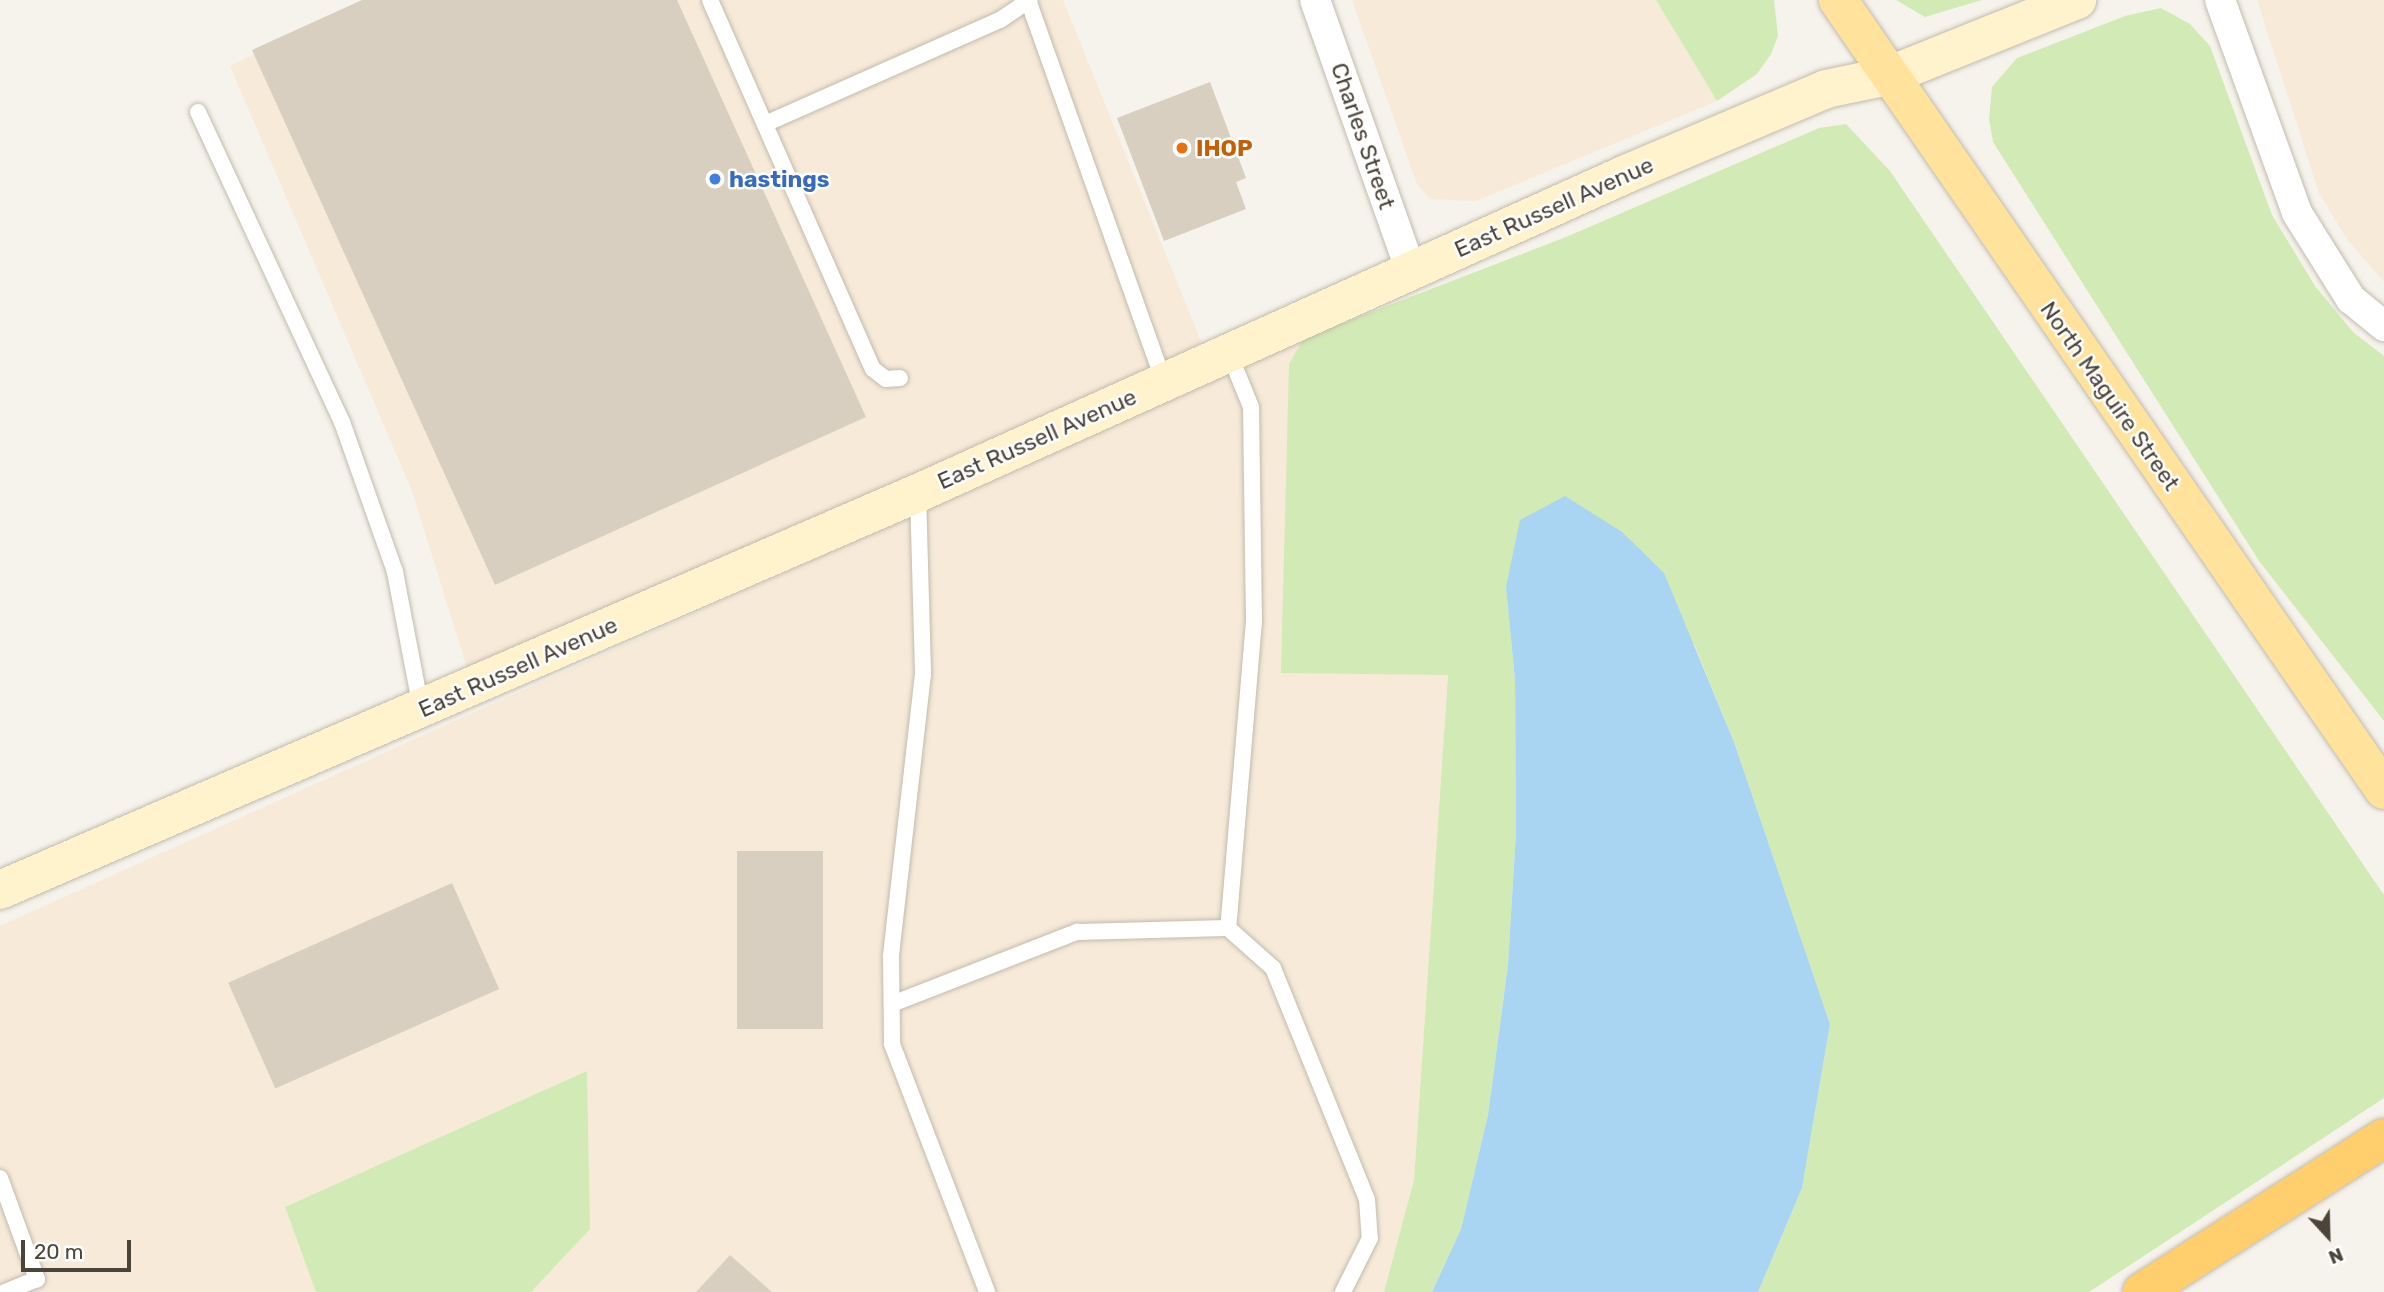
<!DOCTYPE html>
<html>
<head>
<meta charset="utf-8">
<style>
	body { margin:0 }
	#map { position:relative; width:2384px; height:1292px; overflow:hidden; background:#f6f3ec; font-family:Rubik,sans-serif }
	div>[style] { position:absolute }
	.commercial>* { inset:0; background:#f7ead8 }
	.green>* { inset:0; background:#d2eab5 }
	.water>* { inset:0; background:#a9d4f2 }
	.building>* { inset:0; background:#d8cfc1; transform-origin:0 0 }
	.roads { filter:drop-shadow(0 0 2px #c2bbae) drop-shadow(0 0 2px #c2bbae) }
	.lane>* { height:16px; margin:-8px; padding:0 8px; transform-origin:8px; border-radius:8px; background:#fff }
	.street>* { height:30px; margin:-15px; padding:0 15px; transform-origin:15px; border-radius:15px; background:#fff }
	.secondary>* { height:38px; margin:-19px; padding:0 19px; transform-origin:19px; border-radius:19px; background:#fff3cd }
	.primary>* { height:38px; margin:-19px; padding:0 19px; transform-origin:19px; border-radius:19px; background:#ffe39c }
	.highway>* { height:38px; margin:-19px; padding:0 19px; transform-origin:19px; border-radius:19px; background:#ffcf6e }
	.dots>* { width:19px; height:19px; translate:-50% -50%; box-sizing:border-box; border:4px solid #fff; border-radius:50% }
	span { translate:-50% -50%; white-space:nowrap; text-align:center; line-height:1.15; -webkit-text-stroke:5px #fff; paint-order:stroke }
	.street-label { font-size:23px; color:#4b4439 }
	.food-label { font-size:23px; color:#c56008; font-weight:700 }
	.left { translate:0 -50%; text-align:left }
	.shop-label { font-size:23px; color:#366cbe; font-weight:700 }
	.north { position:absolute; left:2293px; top:1201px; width:70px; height:70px; -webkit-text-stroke:5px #fff; paint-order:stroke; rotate:158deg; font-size:19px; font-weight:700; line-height:28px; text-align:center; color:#4b4439 }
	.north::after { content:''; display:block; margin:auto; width:24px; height:32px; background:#4b4439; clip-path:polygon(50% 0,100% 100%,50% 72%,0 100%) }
	.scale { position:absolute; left:21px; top:1240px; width:110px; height:32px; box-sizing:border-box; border:4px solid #4b4439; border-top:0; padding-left:9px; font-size:21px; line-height:24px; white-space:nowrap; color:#4b4439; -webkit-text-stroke:5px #fff; paint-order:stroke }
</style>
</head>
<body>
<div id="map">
	<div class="commercial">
		<i style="clip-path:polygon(365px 0,1063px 0,1209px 361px,473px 687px,412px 491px,230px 66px)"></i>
		<i style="clip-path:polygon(1352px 0,1656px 0,1717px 101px,1476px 201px,1430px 199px,1417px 184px)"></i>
		<i style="clip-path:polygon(2257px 0,2384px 0,2384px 282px,2346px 238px,2319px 193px)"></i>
		<i style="clip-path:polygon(1304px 338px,1448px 674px,1414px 1180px,1384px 1292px,531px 1292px,590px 1228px,587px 1071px,285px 1207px,316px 1292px,0 1292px,0 926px)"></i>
	</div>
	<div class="green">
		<i style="clip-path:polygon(1656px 0,1774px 0,1778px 36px,1771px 54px,1757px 74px,1717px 101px)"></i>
		<i style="clip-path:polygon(1896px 0,1982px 0,1925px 17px)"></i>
		<i style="clip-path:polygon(2161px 8px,2190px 24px,2210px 46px,2272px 215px,2315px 286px,2353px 332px,2384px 356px,2384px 721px,2259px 561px,1993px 142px,1989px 119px,1992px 87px,2017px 58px,2125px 16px)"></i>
		<i style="clip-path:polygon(1846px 124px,1890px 171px,2384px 895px,2384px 1098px,2089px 1292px,1758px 1292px,1802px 1188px,1830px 1024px,1734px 742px,1694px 644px,1506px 587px,1515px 680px,1516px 832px,1508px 965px,1488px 1115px,1461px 1229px,1432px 1292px,1384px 1292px,1414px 1180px,1448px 675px,1281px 673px,1289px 364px,1304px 338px,1566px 237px,1819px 128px)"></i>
		<i style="clip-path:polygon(587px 1071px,590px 1229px,531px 1292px,316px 1292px,285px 1207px)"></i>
	</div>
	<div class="water">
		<i style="clip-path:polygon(1565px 496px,1622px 532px,1664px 573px,1734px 742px,1830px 1024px,1802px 1188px,1758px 1292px,1432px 1292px,1461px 1229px,1488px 1115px,1508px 965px,1516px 832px,1515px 680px,1506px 587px,1520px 520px)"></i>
	</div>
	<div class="building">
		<i style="clip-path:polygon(362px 0,677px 0,866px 417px,495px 585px,252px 50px)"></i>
		<i style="clip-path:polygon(1210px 82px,1246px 178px,1236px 182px,1246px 209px,1164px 241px,1117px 118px)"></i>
		<i style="left:823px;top:851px;width:178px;height:86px;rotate:90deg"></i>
		<i style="left:452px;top:883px;width:116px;height:245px;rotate:66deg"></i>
		<i style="clip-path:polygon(730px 1255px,772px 1292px,696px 1292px)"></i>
	</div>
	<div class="roads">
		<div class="lane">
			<i style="left:710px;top:0;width:403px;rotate:66.2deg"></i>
			<i style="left:873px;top:369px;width:16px;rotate:38deg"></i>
			<i style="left:886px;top:379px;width:14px;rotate:-4deg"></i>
			<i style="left:1028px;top:0;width:405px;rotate:70.4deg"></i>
			<i style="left:198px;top:112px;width:342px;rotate:65.1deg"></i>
			<i style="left:342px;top:422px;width:159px;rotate:70.5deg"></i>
			<i style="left:395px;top:572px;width:138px;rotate:79.2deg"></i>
			<i style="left:765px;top:124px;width:257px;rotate:-23.9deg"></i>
			<i style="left:1000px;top:20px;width:36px;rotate:-34deg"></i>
			<i style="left:1229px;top:353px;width:58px;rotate:67.8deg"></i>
			<i style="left:1251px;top:407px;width:214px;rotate:89.2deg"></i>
			<i style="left:1254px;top:621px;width:308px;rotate:94.8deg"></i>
			<i style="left:1228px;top:928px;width:60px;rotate:41.6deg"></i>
			<i style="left:1273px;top:968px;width:249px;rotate:67.9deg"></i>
			<i style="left:1367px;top:1199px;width:39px;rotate:86deg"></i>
			<i style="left:1370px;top:1238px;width:60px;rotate:116.6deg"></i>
			<i style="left:918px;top:493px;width:181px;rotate:88.4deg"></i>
			<i style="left:923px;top:674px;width:285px;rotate:96.5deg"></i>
			<i style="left:891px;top:957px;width:87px;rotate:89.3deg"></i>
			<i style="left:892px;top:1044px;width:266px;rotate:69deg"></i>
			<i style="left:892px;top:1004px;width:199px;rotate:-21.3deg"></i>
			<i style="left:1077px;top:932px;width:151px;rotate:-1.5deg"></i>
			<i style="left:0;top:1178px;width:108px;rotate:69.9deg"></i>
			<i style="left:37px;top:1279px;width:35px;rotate:158deg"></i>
		</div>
		<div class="street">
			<i style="left:1315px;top:0;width:288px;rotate:70.5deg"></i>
			<i style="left:2220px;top:0;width:226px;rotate:70.1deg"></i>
			<i style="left:2297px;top:213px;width:102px;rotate:57.9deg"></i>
			<i style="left:2351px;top:299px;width:43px;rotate:39.3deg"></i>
		</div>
		<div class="secondary">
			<i style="left:0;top:890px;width:1000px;rotate:-23.39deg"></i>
			<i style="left:918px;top:493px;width:777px;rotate:-24.25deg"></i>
			<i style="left:1626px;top:174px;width:217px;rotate:-23deg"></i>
			<i style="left:1826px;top:89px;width:63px;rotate:-11.8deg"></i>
			<i style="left:1888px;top:76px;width:204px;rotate:-21.9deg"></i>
		</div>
		<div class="primary">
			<i style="left:1838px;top:0;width:960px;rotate:55.35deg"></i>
		</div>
		<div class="highway">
			<i style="left:2142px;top:1292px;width:287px;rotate:-32.5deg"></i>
		</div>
	</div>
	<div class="dots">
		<i style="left:1182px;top:148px;background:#e8710a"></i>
		<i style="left:715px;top:179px;background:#3f7fe0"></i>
	</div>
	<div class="street-label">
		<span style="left:1363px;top:136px;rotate:71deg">Charles Street</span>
		<span style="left:1554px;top:207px;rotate:-24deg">East Russell Avenue</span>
		<span style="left:2110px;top:396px;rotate:55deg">North Maguire Street</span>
		<span style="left:1037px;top:439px;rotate:-24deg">East Russell Avenue</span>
		<span style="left:518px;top:667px;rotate:-24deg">East Russell Avenue</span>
	</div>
	<div class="food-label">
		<span class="left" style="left:1196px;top:148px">IHOP</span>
	</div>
	<div class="shop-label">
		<span class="left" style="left:729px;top:179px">hastings</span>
	</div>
	<div class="north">N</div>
	<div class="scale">20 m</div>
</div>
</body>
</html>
